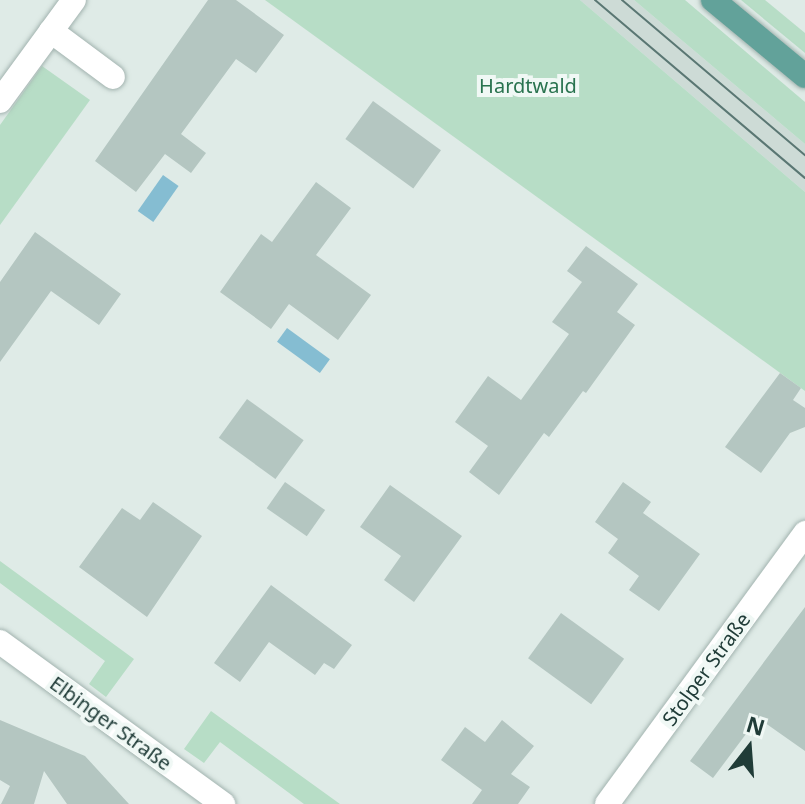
<!DOCTYPE html>
<html>
<head>
<meta charset="utf-8">
<style>
	body { margin:0 }
	#map { position:relative; width:805px; height:804px; overflow:hidden; background:#dfebe7; font-family:"Noto Sans",sans-serif }
	div>[style] { position:absolute }
	.built>* { inset:0; background:#cddbd6 }
	.green>* { inset:0; background:#b7ddc6 }
	.water>* { inset:0; background:#85bdd2; transform-origin:0 0 }
	.building>* { inset:0; background:#b4c6c1; transform-origin:0 0 }
	.roads { filter:drop-shadow(0 0 2px #a2b3af) drop-shadow(0 0 2px #a2b3af) }
	.minor>* { height:24px; margin:-12px; padding:0 12px; transform-origin:12px; border-radius:12px; background:#fff }
	.major>* { height:24px; margin:-12px; padding:0 12px; transform-origin:12px; border-radius:12px; background:#62a29a }
	.tram>* { height:2px; margin:-1px; padding:0 1px; transform-origin:1px; border-radius:1px; background:#5a7773 }
	span { translate:-50% -50%; white-space:nowrap; text-align:center; line-height:1.15; -webkit-text-stroke:8px #f0f8f5; paint-order:stroke }
	.park-label { font-size:20px; color:#29734f }
	.street-label { font-size:20px; color:#203c38 }
	.north { position:absolute; left:709px; top:708px; width:80px; height:80px; -webkit-text-stroke:6px #f0f8f5; paint-order:stroke; rotate:17deg; font-size:22px; font-weight:700; line-height:32px; text-align:center; color:#203c38 }
	.north::after { content:''; display:block; margin:auto; width:28px; height:36px; background:#203c38; clip-path:polygon(50% 0,100% 100%,50% 72%,0 100%) }
</style>
</head>
<body>
<div id="map">
	<div class="built">
		<i style="clip-path:polygon(580px 0,634px 0,805px 144px,805px 192px)"></i>
	</div>
	<div class="green">
		<i style="clip-path:polygon(265px 0,580px 0,805px 192px,805px 391px)"></i>
		<i style="clip-path:polygon(634px 0,685px 0,805px 102px,805px 144px)"></i>
		<i style="clip-path:polygon(741px 0,765px 0,805px 33px,805px 53px)"></i>
		<i style="clip-path:polygon(42px 66px,90px 100px,0 225px,0 125px)"></i>
		<i style="clip-path:polygon(0 561px,134px 659px,106px 697px,89px 684px,105px 661px,0 583px)"></i>
		<i style="clip-path:polygon(211px 711px,340px 804px,304px 804px,220px 742px,204px 763px,184px 749px)"></i>
	</div>
	<div class="water">
		<i style="left:163px;top:175px;width:19px;height:44px;rotate:35deg"></i>
		<i style="left:287px;top:328px;width:53px;height:17px;rotate:36deg"></i>
	</div>
	<div class="building">
		<i style="clip-path:polygon(208px 0,236px 0,284px 35px,256px 73px,236px 59px,181px 134px,206px 153px,191px 173px,165px 154px,136px 192px,95px 161px)"></i>
		<i style="left:373px;top:101px;width:84px;height:47px;rotate:36deg"></i>
		<i style="clip-path:polygon(316px 182px,351px 208px,316px 255px,371px 295px,338px 340px,289px 304px,271px 329px,220px 292px,261px 234px,272px 242px)"></i>
		<i style="clip-path:polygon(35px 232px,121px 294px,99px 325px,51px 291px,0 362px,0 282px)"></i>
		<i style="clip-path:polygon(586px 246px,638px 284px,617px 312px,635px 325px,586px 393px,583px 391px,549px 437px,544px 433px,499px 495px,469px 472px,488px 446px,455px 422px,488px 376px,521px 400px,569px 334px,552px 322px,582px 282px,567px 271px)"></i>
		<i style="clip-path:polygon(780px 373px,801px 388px,793px 400px,805px 408px,805px 427px,790px 433px,761px 473px,725px 447px)"></i>
		<i style="left:247px;top:399px;width:70px;height:48px;rotate:36deg"></i>
		<i style="left:285px;top:482px;width:49px;height:32px;rotate:35deg"></i>
		<i style="clip-path:polygon(623px 482px,651px 502px,643px 513px,700px 554px,659px 611px,629px 590px,639px 576px,608px 553px,618px 539px,595px 522px)"></i>
		<i style="clip-path:polygon(390px 485px,462px 536px,414px 602px,384px 580px,401px 556px,360px 527px)"></i>
		<i style="clip-path:polygon(153px 502px,202px 536px,147px 617px,79px 567px,122px 508px,140px 520px)"></i>
		<i style="clip-path:polygon(271px 585px,352px 645px,334px 669px,324px 663px,315px 675px,269px 642px,240px 682px,214px 663px)"></i>
		<i style="clip-path:polygon(805px 607px,805px 751px,758px 718px,713px 778px,690px 761px)"></i>
		<i style="left:561px;top:613px;width:78px;height:56px;rotate:36deg"></i>
		<i style="clip-path:polygon(0 720px,85px 756px,129px 804px,67px 804px,44px 771px,34px 804px,1px 804px,10px 786px,0 780px)"></i>
		<i style="clip-path:polygon(502px 720px,534px 746px,511px 774px,530px 787px,518px 804px,472px 804px,482px 790px,441px 760px,465px 727px,485px 742px)"></i>
	</div>
	<div class="roads">
		<div class="minor">
			<i style="left:51px;top:31px;width:77px;rotate:36.6deg"></i>
			<i style="left:0;top:101px;width:125px;rotate:-53.8deg"></i>
			<i style="left:0;top:642px;width:276px;rotate:36deg"></i>
			<i style="left:607px;top:804px;width:336px;rotate:-53.8deg"></i>
		</div>
		<div class="major">
			<i style="left:713px;top:0;width:119px;rotate:39.6deg"></i>
		</div>
	</div>
	<div class="tram">
		<i style="left:595px;top:0;width:275px;rotate:40.3deg"></i>
		<i style="left:622px;top:0;width:240px;rotate:40.3deg"></i>
	</div>
	<div class="park-label">
		<span style="left:528px;top:85px">Hardtwald</span>
	</div>
	<div class="street-label">
		<span style="left:706px;top:669px;rotate:-54deg">Stolper Straße</span>
		<span style="left:111px;top:723px;rotate:36deg">Elbinger Straße</span>
	</div>
	<div class="north">N</div>
</div>
</body>
</html>
